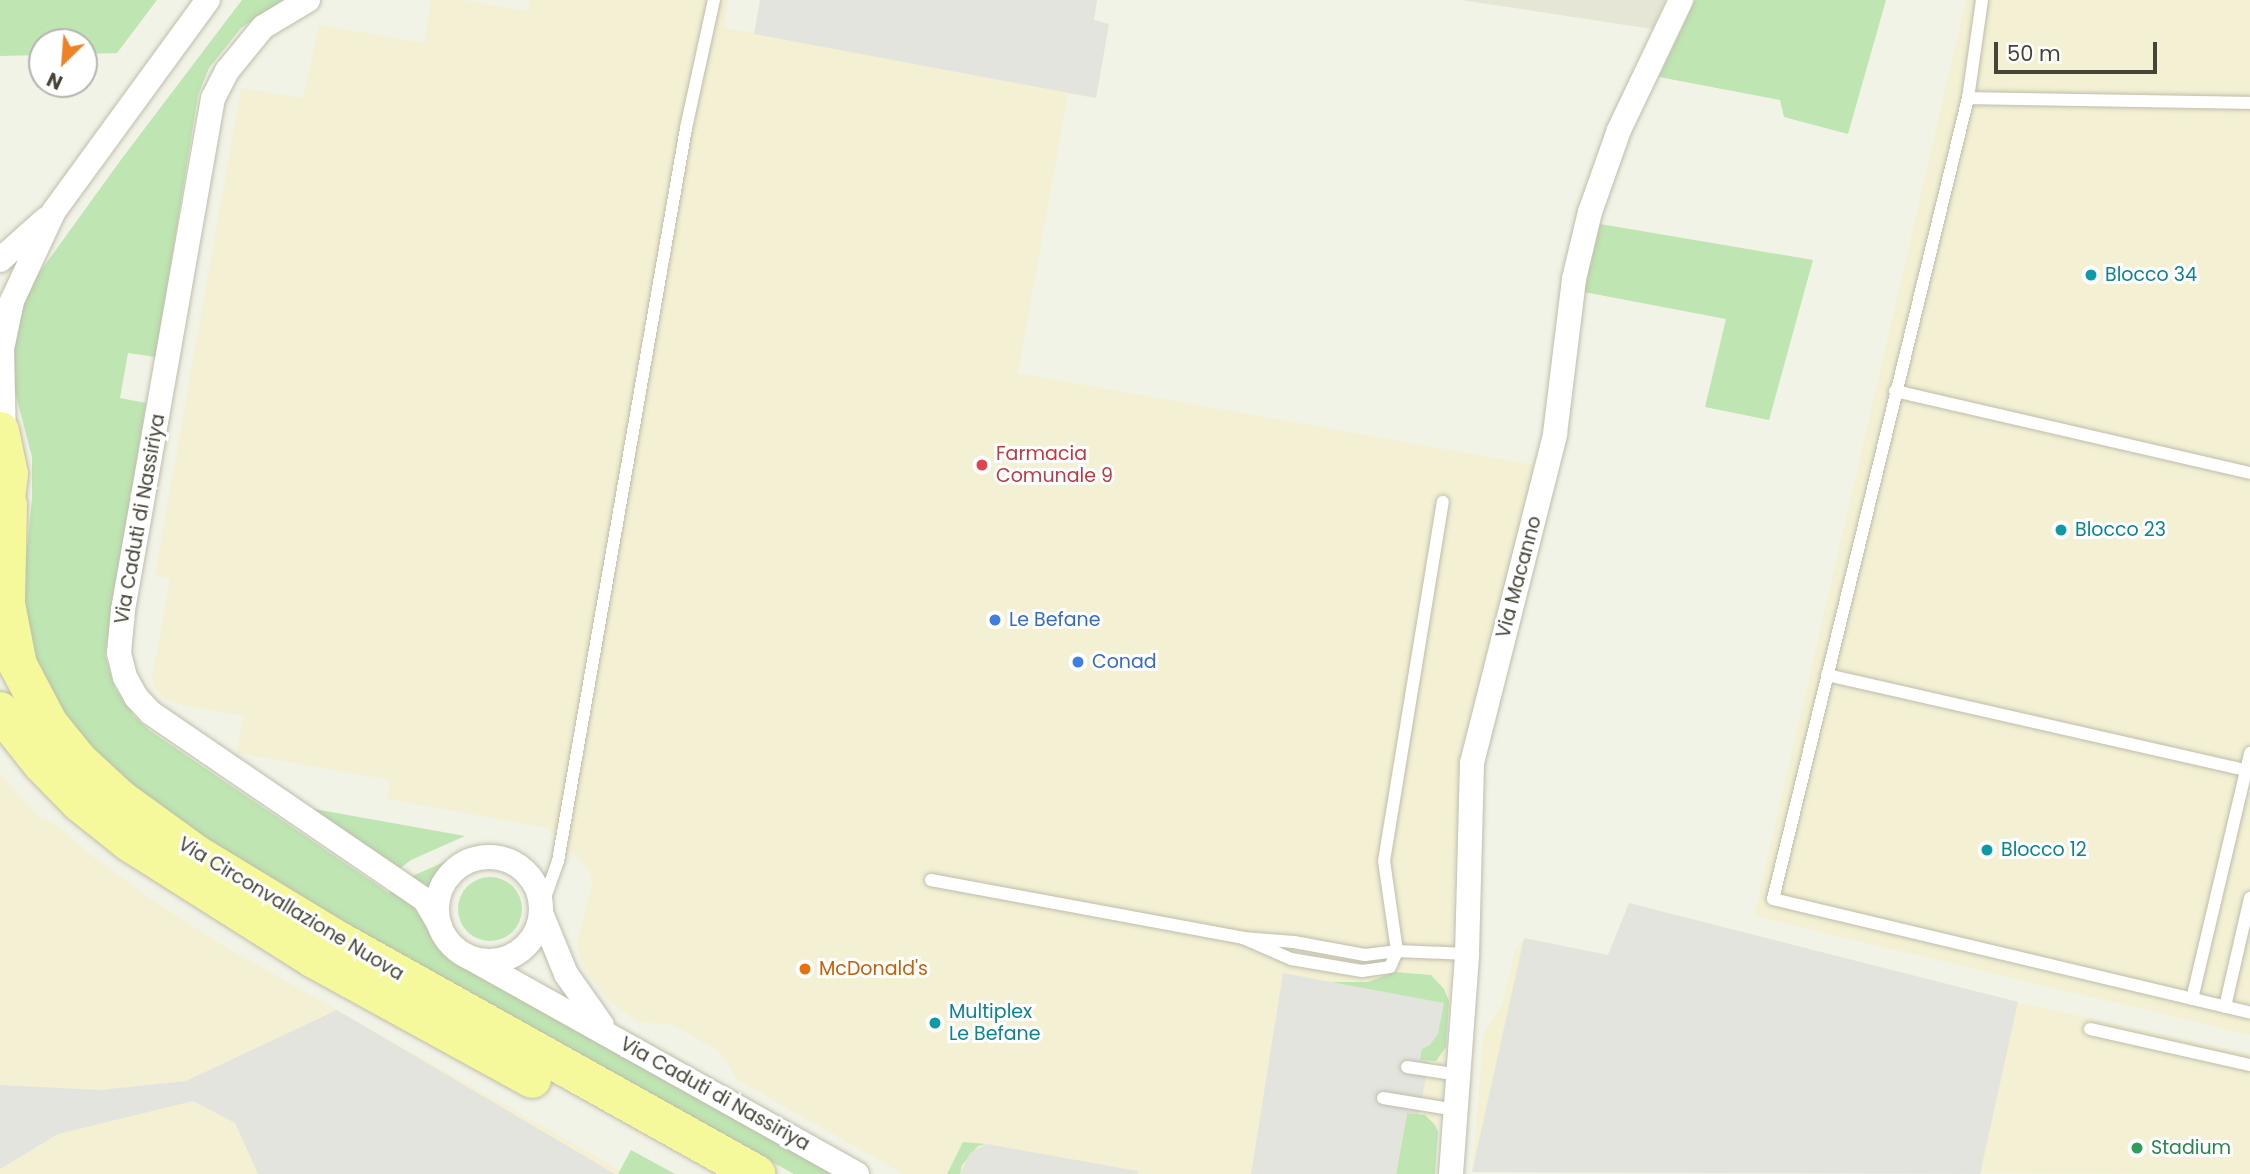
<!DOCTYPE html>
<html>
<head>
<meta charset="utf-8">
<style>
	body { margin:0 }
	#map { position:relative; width:2250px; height:1174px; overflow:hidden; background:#f2f3e7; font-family:Poppins,sans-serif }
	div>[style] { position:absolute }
	.residential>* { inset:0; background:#e6e6d6 }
	.commercial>* { inset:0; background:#f3f0d4 }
	.green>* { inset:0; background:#bee5b2 }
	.round { border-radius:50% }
	.parking>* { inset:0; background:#e4e4df }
	.roads { filter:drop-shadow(0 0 2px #bebdaa) drop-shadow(0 0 2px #bebdaa) }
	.lane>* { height:12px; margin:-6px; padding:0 6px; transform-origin:6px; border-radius:6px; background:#fff }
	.street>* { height:24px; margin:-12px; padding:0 12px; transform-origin:12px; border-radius:12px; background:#fff }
	.street>.ring { margin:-12px; padding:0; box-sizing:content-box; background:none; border:24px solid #fff; border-radius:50% }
	.primary>* { height:38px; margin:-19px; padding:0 19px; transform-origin:19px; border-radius:19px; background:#f5f89b }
	.dots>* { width:19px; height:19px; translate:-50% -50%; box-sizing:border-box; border:4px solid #fff; border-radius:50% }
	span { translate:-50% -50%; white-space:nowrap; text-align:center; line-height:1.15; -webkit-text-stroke:6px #fff; paint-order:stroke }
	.culture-label { font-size:19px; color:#0d838f }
	.left { translate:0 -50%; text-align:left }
	.health-label { font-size:19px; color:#be3a42 }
	.street-label { font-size:19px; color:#454437 }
	.shop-label { font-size:19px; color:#366cbe }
	.food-label { font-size:19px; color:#c56008 }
	.leisure-label { font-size:19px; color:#27864d }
	.north { position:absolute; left:28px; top:28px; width:70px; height:70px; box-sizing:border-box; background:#fff; border:2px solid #b5b4af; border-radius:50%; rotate:205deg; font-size:19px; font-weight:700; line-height:28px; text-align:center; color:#454437 }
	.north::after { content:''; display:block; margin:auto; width:24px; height:32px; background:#ed8324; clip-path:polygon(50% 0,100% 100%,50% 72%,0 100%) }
	.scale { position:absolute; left:1994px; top:42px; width:163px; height:32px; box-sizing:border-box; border:4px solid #454437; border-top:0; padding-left:9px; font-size:21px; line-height:24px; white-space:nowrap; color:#454437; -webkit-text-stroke:5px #fff; paint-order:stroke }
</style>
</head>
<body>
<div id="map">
	<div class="residential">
		<i style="clip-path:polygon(1461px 0,1665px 0,1652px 29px)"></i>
	</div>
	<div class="commercial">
		<i style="clip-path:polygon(431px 0,462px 0,528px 11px,530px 0,728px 0,724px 28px,754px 33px,760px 0,1097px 0,1094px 20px,1109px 24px,1096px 98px,1068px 94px,1018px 373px,1535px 465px,1460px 752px,1449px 1001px,1435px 1174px,903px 1174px,738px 1080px,719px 1051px,672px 1025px,637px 1022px,609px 1001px,584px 969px,579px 954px,577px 941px,592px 884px,591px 875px,587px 867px,547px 828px,387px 799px,390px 780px,237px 753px,243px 716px,178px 704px,164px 699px,156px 689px,152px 678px,170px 579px,155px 575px,241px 88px,303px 98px,319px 25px,424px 43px)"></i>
		<i style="clip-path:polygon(1966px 0,2250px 0,2250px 1035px,1754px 916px)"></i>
		<i style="clip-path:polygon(0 774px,38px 816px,58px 826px,91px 855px,157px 903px,222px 945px,620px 1170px,618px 1174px,0 1174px)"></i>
		<i style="clip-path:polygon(1629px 903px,2018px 1002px,2250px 1054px,2250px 1174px,1472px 1172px,1484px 1033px,1503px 1002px,1515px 950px,1524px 938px,1608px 955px)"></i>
	</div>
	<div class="green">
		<i style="clip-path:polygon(0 0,157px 0,117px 53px,84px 54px,84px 42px,42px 42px,42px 55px,0 56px)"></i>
		<i style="clip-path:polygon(242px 0,283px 0,241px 28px,209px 68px,198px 95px,156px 357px,128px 353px,120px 398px,146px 403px,105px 655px,115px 688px,134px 716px,149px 730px,389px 893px,394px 889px,407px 899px,447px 952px,468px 969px,832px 1174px,794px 1174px,305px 905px,119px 779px,60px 710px,36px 657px,21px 609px,32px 498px,32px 457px,12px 380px,11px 352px,22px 305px,29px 287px,123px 157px)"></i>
		<i style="clip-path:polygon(1695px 0,1886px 0,1848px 134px,1784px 117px,1780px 100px,1659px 77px)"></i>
		<i style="clip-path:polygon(1600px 224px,1813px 260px,1769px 420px,1705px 407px,1726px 319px,1584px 292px)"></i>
		<i style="clip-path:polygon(303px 807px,465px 836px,411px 860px,398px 870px)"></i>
		<i style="clip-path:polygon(460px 855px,440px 874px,432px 893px,408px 878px)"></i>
		<i class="round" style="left:458px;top:877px;width:64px;height:64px"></i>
		<i style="clip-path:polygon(1394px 972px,1431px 975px,1444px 989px,1449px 1001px,1446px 1047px,1436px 1061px,1419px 1060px,1422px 1048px,1332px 982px,1368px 982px)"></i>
		<i style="clip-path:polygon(1407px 1113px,1425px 1115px,1435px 1125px,1438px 1132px,1435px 1174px,1396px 1174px)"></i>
		<i style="clip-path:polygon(963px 1142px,986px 1144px,978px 1146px,962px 1165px,960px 1174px,947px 1174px)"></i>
		<i style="clip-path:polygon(631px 1150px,675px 1174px,618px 1174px)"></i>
	</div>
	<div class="parking">
		<i style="clip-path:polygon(760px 0,1097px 0,1094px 20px,1109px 24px,1096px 98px,754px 34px)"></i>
		<i style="clip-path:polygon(1629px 903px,2018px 1002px,1980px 1174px,1472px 1172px,1524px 938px,1608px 955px)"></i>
		<i style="clip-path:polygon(1283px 973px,1444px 1003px,1438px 1034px,1430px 1045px,1422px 1049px,1420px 1060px,1429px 1061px,1419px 1114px,1407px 1113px,1396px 1174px,1251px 1174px)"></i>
		<i style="clip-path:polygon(337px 1010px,615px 1174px,258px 1174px,235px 1123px,193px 1101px,58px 1134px,0 1169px,0 1085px,100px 1090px,186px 1081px)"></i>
		<i style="clip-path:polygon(987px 1144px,1138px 1171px,1137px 1174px,960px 1174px,970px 1153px)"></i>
	</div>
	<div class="roads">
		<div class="lane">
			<i style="left:1982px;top:0;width:99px;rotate:98.1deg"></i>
			<i style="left:1968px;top:98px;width:824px;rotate:103.68deg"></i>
			<i style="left:1773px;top:899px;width:490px;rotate:13.4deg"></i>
			<i style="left:1968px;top:98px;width:282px;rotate:1deg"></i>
			<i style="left:1895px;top:391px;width:364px;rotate:13deg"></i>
			<i style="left:1827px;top:675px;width:434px;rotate:12.8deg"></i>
			<i style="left:931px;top:880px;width:317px;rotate:10.5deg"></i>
			<i style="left:1243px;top:938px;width:51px;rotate:4.5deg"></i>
			<i style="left:1294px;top:942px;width:72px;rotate:10.4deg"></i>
			<i style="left:1365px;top:955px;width:32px;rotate:-7deg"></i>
			<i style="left:1397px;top:951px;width:70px;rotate:2.5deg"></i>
			<i style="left:541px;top:909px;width:51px;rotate:-70.5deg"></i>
			<i style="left:558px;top:861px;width:744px;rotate:-80.09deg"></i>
			<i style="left:686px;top:128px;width:131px;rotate:-77.7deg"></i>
			<i style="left:1243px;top:938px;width:52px;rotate:23.6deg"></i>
			<i style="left:1291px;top:959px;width:72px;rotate:9.6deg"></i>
			<i style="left:1362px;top:971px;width:28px;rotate:-8deg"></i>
			<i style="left:1390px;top:967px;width:17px;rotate:-66deg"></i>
			<i style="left:1397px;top:951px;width:91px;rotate:-98.2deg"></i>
			<i style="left:1384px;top:861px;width:364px;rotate:-80.7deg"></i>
			<i style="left:2192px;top:999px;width:253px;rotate:-76.7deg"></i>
			<i style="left:2225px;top:1007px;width:112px;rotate:-77.1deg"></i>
			<i style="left:2090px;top:1029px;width:164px;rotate:12.7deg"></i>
			<i style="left:1407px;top:1067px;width:53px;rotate:8.7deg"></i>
			<i style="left:1383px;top:1098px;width:74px;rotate:9.3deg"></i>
		</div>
		<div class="street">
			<i style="left:308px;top:0;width:52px;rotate:149deg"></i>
			<i style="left:263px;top:27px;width:57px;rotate:129.3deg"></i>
			<i style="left:227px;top:71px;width:30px;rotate:117deg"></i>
			<i style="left:213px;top:98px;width:520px;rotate:99.97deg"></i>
			<i style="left:123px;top:610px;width:43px;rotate:95.3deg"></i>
			<i style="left:119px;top:653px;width:25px;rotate:76deg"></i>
			<i style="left:125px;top:677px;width:23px;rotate:61deg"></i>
			<i style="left:136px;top:697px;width:22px;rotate:47deg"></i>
			<i style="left:151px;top:713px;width:332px;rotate:34.3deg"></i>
			<i style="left:425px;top:900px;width:30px;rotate:60deg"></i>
			<i style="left:0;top:260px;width:62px;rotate:-41.7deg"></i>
			<i style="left:4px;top:442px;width:93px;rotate:-91.2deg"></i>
			<i style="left:2px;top:349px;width:49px;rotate:-78.2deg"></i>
			<i style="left:12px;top:301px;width:99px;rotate:-65deg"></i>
			<i style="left:54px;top:211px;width:261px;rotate:-53.9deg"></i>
			<i class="ring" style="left:437px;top:857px;width:80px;height:80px"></i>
			<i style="left:541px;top:913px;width:66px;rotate:67.7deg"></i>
			<i style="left:566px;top:974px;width:62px;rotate:54.8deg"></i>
			<i style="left:465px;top:955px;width:449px;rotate:29.2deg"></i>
			<i style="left:1451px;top:1174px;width:221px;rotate:-85.8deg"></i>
			<i style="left:1467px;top:954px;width:191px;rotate:-88.5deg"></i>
			<i style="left:1472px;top:763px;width:339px;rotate:-75.8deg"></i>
			<i style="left:1555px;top:434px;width:156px;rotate:-83deg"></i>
			<i style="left:1574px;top:279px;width:69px;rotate:-76.6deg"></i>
			<i style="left:1590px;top:212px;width:87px;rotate:-70.5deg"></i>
			<i style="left:1619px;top:130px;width:144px;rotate:-64.5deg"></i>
		</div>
		<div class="primary">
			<i style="left:0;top:431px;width:44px;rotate:78.2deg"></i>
			<i style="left:9px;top:474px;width:57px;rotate:97deg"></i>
			<i style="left:8px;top:505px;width:99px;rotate:91.2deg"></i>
			<i style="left:6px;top:604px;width:62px;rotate:78.9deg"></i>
			<i style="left:18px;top:665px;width:67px;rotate:62.3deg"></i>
			<i style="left:49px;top:724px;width:48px;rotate:51deg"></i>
			<i style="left:79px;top:761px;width:56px;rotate:42.8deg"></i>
			<i style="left:120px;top:799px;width:94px;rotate:35.9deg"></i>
			<i style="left:196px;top:854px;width:162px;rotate:31.3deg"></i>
			<i style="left:334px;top:938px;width:484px;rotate:29.2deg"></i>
			<i style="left:0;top:711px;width:66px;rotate:51.7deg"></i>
			<i style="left:41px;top:763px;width:56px;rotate:45.7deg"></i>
			<i style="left:80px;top:803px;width:63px;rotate:38.5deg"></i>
			<i style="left:129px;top:842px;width:219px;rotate:32.3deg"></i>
			<i style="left:314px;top:959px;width:249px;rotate:28.8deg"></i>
		</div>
	</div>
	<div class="dots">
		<i style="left:2091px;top:275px;background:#0f9aa8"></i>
		<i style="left:982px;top:465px;background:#e0444e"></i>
		<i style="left:2061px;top:530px;background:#0f9aa8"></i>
		<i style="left:995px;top:620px;background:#3f7fe0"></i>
		<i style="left:1078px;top:662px;background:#3f7fe0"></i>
		<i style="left:1987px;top:850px;background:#0f9aa8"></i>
		<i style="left:805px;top:969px;background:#e8710a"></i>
		<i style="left:935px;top:1023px;background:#0f9aa8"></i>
		<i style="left:2137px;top:1148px;background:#2e9e5b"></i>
	</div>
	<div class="culture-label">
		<span class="left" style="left:2105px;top:275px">Blocco 34</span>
		<span class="left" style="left:2075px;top:530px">Blocco 23</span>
		<span class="left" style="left:2001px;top:850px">Blocco 12</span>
		<span class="left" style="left:949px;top:1023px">Multiplex<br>Le Befane</span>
	</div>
	<div class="health-label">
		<span class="left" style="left:996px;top:465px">Farmacia<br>Comunale 9</span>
	</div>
	<div class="street-label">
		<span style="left:140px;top:519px;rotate:-80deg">Via Caduti di Nassiriya</span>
		<span style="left:1519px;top:577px;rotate:-75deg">Via Macanno</span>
		<span style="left:291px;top:909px;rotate:31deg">Via Circonvallazione Nuova</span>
		<span style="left:715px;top:1094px;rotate:29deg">Via Caduti di Nassiriya</span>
	</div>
	<div class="shop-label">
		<span class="left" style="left:1009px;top:620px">Le Befane</span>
		<span class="left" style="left:1092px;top:662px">Conad</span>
	</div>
	<div class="food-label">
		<span class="left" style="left:819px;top:969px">McDonald's</span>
	</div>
	<div class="leisure-label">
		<span class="left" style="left:2151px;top:1148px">Stadium</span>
	</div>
	<div class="north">N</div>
	<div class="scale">50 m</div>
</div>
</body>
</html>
